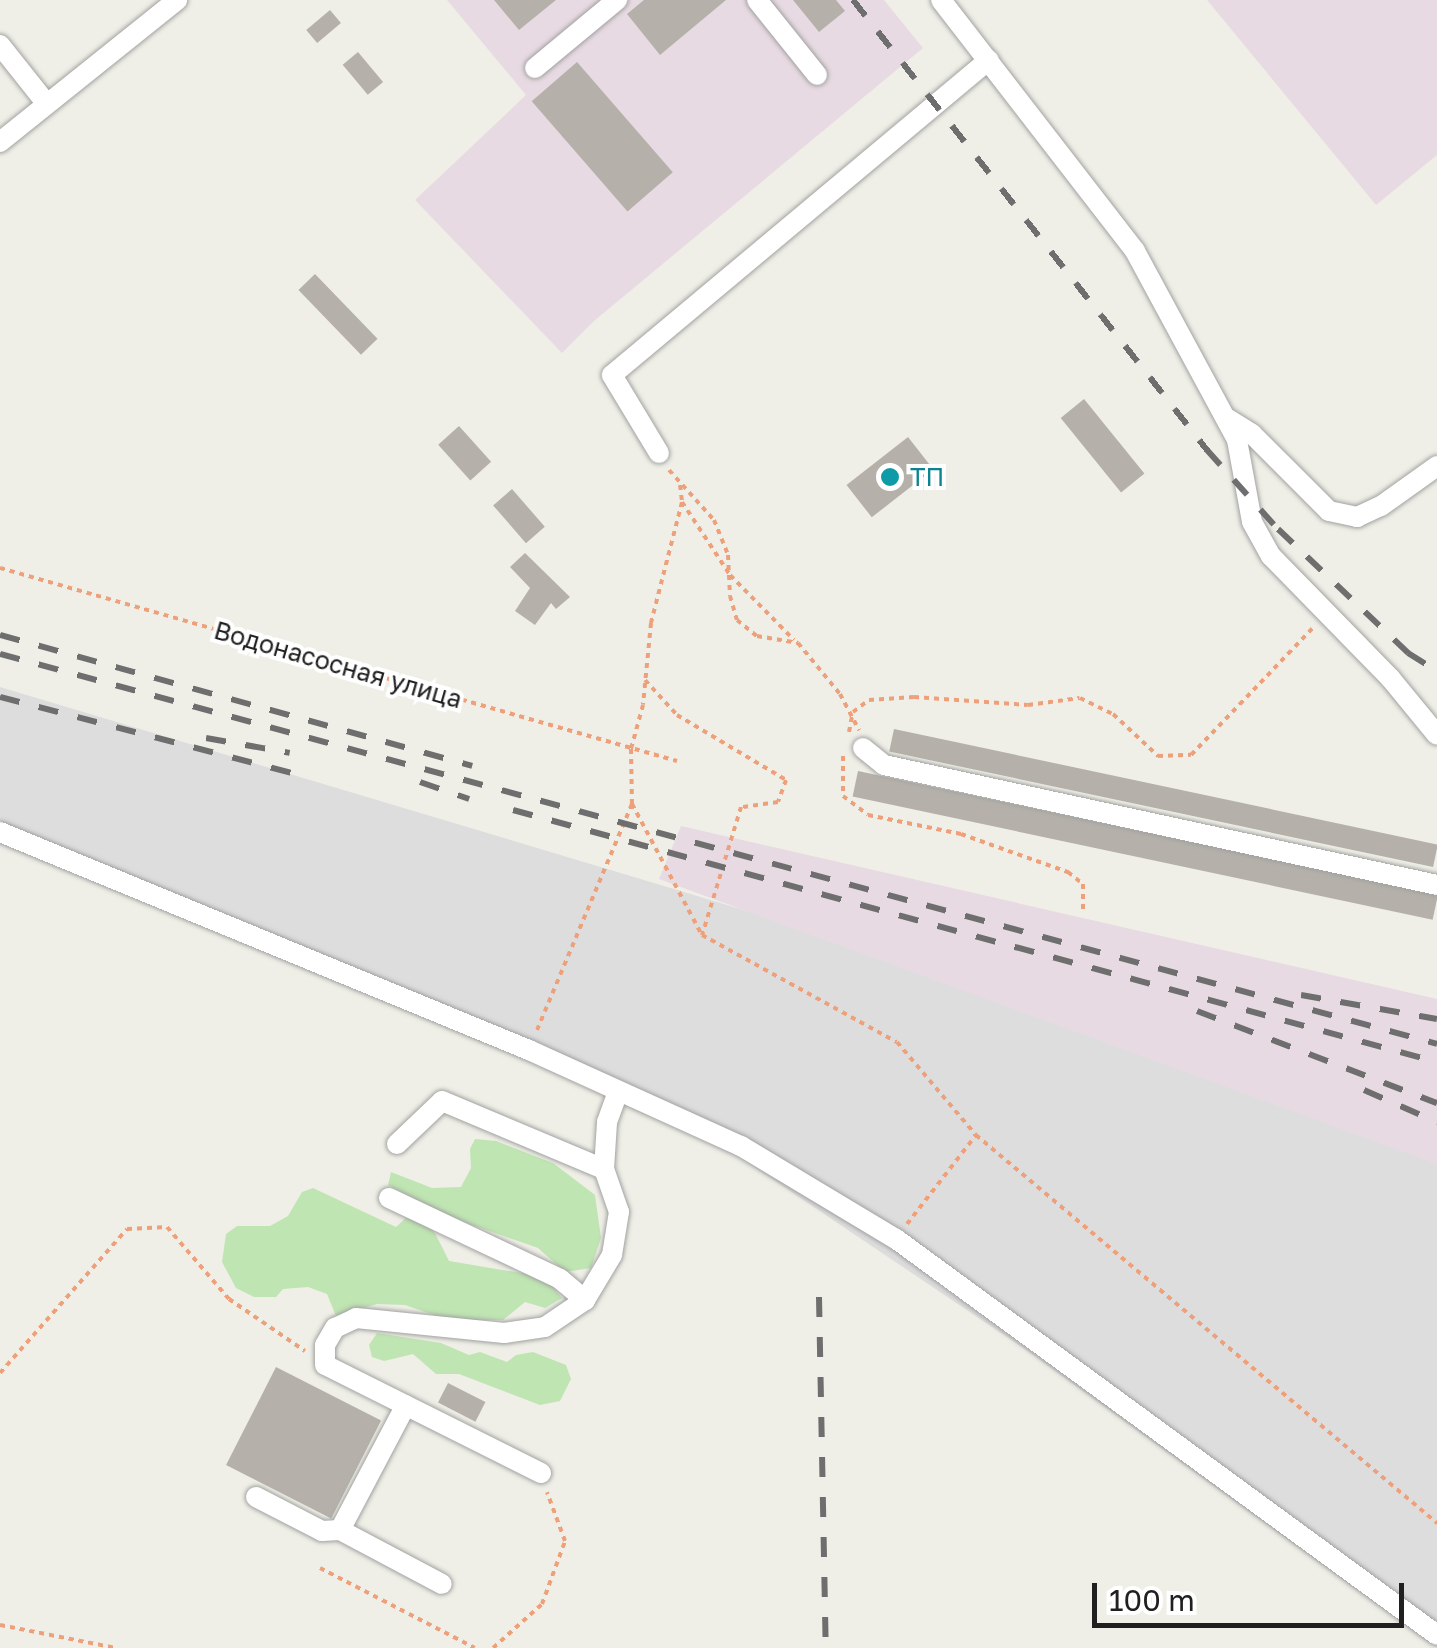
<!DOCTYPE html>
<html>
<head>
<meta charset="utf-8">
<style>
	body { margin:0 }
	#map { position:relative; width:1437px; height:1648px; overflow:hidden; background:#efefe7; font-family:"Golos Text",sans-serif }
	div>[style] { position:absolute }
	.residential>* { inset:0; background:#dedddd }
	.industrial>* { inset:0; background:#e8dae2 }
	.grass>* { inset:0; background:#bfe5b2 }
	.building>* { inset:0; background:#b5b1aa; transform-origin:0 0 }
	.path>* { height:4px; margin-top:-2px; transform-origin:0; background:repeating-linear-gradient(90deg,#eea07a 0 5px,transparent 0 10px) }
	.roads { filter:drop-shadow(0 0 2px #a1a1a1) drop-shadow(0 0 2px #a1a1a1) }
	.minor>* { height:20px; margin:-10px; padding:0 10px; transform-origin:10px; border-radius:10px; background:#fff }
	.rail>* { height:6px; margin-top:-3px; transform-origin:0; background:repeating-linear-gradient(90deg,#6e6e6e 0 20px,transparent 0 40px) }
	.dots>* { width:28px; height:28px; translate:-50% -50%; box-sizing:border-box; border:5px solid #fff; border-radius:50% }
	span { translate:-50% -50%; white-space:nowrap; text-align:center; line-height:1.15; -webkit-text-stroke:8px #fff; paint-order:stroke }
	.culture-label { font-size:25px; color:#0d838f }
	.left { translate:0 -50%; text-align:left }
	.street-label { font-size:25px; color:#202020 }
	.scale { position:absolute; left:1092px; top:1583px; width:312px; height:45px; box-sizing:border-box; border:5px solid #202020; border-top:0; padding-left:12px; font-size:30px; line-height:35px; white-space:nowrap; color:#202020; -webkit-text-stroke:8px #fff; paint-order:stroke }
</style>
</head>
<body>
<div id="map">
	<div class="residential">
		<i style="clip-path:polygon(0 687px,1181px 1041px,1437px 1162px,1437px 1648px,1026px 1350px,640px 1090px,0 837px)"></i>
	</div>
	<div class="industrial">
		<i style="clip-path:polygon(447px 0,884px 0,923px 48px,594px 321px,562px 353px,415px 200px,526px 95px)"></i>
		<i style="clip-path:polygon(1207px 0,1437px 0,1437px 155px,1376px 205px)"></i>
		<i style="clip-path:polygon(681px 826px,1437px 999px,1437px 1164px,659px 879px)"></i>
	</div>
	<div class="grass">
		<i style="clip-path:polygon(475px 1139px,496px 1141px,553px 1163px,595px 1195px,601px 1238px,591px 1268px,565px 1272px,538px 1248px,452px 1218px,388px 1185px,391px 1172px,432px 1188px,461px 1187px,471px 1168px,470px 1149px)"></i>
		<i style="clip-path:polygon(313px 1188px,396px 1227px,407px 1217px,420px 1219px,435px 1233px,449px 1261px,527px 1274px,551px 1285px,562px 1298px,545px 1308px,525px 1302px,503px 1320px,448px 1320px,405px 1305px,377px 1304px,336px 1316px,327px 1294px,308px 1287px,283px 1289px,276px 1297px,254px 1297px,236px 1288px,222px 1262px,226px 1234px,237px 1226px,270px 1226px,288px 1216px,302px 1192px)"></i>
		<i style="clip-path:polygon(377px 1333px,441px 1343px,469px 1355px,480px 1352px,507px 1362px,516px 1355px,533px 1352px,566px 1365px,571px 1379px,560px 1401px,540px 1405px,459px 1374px,436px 1374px,413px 1354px,384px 1361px,372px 1357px,369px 1345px)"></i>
	</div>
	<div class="building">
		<i style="clip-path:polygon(494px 0,556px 0,519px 30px)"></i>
		<i style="clip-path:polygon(644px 0,726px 0,660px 55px,627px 14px)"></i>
		<i style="clip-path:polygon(793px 0,836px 0,845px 11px,819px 32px)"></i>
		<i style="left:330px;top:10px;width:17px;height:31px;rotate:50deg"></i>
		<i style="left:358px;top:52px;width:39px;height:20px;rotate:50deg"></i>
		<i style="left:577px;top:62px;width:146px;height:60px;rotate:49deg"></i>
		<i style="left:315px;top:274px;width:90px;height:23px;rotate:46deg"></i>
		<i style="left:1084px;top:399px;width:96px;height:30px;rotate:51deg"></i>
		<i style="left:459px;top:426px;width:48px;height:28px;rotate:48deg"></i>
		<i style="left:908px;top:437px;width:41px;height:78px;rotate:52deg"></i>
		<i style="left:512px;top:489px;width:50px;height:25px;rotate:49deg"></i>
		<i style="clip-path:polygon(525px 553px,570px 597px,556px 609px,551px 603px,535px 625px,515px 611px,530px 588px,510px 567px)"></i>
		<i style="left:894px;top:729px;width:556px;height:23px;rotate:12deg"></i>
		<i style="left:858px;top:771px;width:593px;height:26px;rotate:12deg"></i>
		<i style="left:276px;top:1367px;width:118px;height:110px;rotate:27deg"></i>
		<i style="left:448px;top:1383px;width:42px;height:22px;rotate:27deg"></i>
	</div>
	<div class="path">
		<i style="left:669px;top:470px;width:67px;rotate:48deg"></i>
		<i style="left:714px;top:520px;width:38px;rotate:68deg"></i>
		<i style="left:728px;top:555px;width:41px;rotate:87.2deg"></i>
		<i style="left:730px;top:596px;width:25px;rotate:74deg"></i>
		<i style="left:737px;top:620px;width:26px;rotate:39deg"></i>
		<i style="left:757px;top:636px;width:42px;rotate:9.7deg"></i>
		<i style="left:798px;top:643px;width:66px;rotate:50.5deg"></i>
		<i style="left:840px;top:694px;width:41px;rotate:62.2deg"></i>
		<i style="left:680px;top:485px;width:17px;rotate:83deg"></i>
		<i style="left:682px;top:502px;width:87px;rotate:56.7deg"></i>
		<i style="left:730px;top:575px;width:91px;rotate:45.4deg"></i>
		<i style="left:682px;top:502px;width:125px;rotate:104.4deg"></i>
		<i style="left:651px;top:623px;width:82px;rotate:95.6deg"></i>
		<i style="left:643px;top:705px;width:46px;rotate:105.3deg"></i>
		<i style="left:631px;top:749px;width:55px;rotate:89deg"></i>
		<i style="left:632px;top:804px;width:149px;rotate:61.9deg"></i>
		<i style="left:702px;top:935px;width:222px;rotate:28.8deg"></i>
		<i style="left:897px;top:1042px;width:122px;rotate:49.7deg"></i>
		<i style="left:0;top:568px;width:704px;rotate:15.91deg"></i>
		<i style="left:645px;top:680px;width:47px;rotate:47.6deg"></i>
		<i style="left:677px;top:715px;width:127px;rotate:30.8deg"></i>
		<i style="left:786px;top:780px;width:23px;rotate:110deg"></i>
		<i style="left:778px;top:802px;width:37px;rotate:172deg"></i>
		<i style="left:741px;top:807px;width:134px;rotate:106.9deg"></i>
		<i style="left:849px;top:732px;width:20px;rotate:-79deg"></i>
		<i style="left:853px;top:712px;width:20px;rotate:-37deg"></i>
		<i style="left:869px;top:700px;width:45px;rotate:-3.8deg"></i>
		<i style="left:914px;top:697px;width:114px;rotate:4deg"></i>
		<i style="left:1028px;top:705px;width:52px;rotate:-7.7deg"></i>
		<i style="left:1080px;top:698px;width:37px;rotate:26deg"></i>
		<i style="left:1113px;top:714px;width:62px;rotate:43deg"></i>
		<i style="left:1158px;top:756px;width:33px;rotate:-2deg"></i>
		<i style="left:1191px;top:755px;width:176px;rotate:-46.2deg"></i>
		<i style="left:843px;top:756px;width:40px;rotate:90deg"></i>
		<i style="left:843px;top:796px;width:31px;rotate:37deg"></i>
		<i style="left:868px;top:815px;width:95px;rotate:11.5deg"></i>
		<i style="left:961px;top:834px;width:114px;rotate:19.6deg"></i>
		<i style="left:1068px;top:872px;width:19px;rotate:39deg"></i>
		<i style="left:1083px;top:884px;width:25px;rotate:90deg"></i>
		<i style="left:537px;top:1030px;width:245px;rotate:-67.2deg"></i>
		<i style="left:907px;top:1224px;width:113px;rotate:-52.2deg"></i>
		<i style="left:976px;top:1135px;width:603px;rotate:40.09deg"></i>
		<i style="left:0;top:1373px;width:192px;rotate:-48.6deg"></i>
		<i style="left:127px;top:1229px;width:40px;rotate:-2.9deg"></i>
		<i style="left:167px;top:1227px;width:95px;rotate:49.3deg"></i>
		<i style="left:229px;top:1299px;width:92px;rotate:34.4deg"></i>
		<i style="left:320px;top:1568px;width:174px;rotate:27.3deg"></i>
		<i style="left:0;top:1625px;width:118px;rotate:11.2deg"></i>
		<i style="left:493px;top:1648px;width:66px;rotate:-41.9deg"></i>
		<i style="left:542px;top:1604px;width:67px;rotate:-69.9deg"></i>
		<i style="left:565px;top:1541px;width:52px;rotate:-110.2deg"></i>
	</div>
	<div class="roads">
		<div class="minor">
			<i style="left:757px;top:0;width:96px;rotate:51.3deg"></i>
			<i style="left:941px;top:0;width:317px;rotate:52.3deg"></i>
			<i style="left:1135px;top:251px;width:215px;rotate:61.6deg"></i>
			<i style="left:1237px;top:440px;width:83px;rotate:79.6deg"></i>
			<i style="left:1252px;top:522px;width:39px;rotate:61deg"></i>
			<i style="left:1271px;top:556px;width:172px;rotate:45.7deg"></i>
			<i style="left:1391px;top:679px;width:72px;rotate:50.6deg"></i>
			<i style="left:0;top:45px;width:75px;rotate:51.5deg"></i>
			<i style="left:535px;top:68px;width:107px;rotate:-39.7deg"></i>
			<i style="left:0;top:142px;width:227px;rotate:-38.7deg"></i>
			<i style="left:1228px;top:419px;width:28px;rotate:32deg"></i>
			<i style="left:1252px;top:434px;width:109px;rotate:45deg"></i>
			<i style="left:1329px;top:511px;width:29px;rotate:12deg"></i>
			<i style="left:1357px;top:517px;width:26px;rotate:-25deg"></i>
			<i style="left:1381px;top:506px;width:69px;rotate:-35.5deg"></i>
			<i style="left:659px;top:453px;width:91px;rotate:-121.1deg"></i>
			<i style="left:612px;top:375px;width:491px;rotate:-39.9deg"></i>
			<i style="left:863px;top:748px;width:27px;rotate:39deg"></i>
			<i style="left:884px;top:765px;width:566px;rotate:12.24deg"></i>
			<i style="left:0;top:832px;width:572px;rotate:22.4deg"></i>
			<i style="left:529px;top:1050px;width:233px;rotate:24.4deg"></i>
			<i style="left:741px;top:1146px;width:181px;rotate:31deg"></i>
			<i style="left:896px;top:1239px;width:670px;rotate:36.2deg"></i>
			<i style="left:397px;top:1144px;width:62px;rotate:-43.7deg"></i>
			<i style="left:442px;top:1101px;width:176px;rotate:22.8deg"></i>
			<i style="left:389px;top:1198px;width:189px;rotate:25.3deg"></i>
			<i style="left:560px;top:1279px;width:33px;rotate:40deg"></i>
			<i style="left:541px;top:1473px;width:241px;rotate:-153.4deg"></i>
			<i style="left:325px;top:1365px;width:20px;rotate:-90deg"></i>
			<i style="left:325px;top:1345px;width:20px;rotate:-60deg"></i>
			<i style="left:335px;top:1328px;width:23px;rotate:-25deg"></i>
			<i style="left:356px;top:1318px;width:149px;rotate:5.8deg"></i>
			<i style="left:504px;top:1333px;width:41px;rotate:-8.3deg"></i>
			<i style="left:545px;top:1327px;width:48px;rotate:-34deg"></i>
			<i style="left:585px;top:1300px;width:52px;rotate:-59deg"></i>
			<i style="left:612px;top:1255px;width:44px;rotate:-80.8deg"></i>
			<i style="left:619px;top:1212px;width:46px;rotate:-109.2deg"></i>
			<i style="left:604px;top:1169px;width:47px;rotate:-86.3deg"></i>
			<i style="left:607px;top:1122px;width:33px;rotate:-70deg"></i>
			<i style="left:256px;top:1497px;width:74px;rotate:27.3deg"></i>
			<i style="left:322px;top:1531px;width:18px;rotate:-3deg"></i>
			<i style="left:340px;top:1530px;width:141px;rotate:-62.2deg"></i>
			<i style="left:340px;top:1530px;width:115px;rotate:27.9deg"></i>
		</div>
	</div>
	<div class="rail">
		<i style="left:853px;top:0;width:573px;rotate:51.81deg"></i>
		<i style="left:1207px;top:450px;width:106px;rotate:48.1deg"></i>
		<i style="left:1278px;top:529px;width:180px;rotate:43.6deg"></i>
		<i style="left:1408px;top:653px;width:34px;rotate:32deg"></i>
		<i style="left:0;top:635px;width:490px;rotate:15.5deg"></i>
		<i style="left:0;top:654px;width:1489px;rotate:15.18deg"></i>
		<i style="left:0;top:697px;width:305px;rotate:14.6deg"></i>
		<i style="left:206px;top:738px;width:85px;rotate:10.1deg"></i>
		<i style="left:420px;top:782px;width:52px;rotate:19.1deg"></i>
		<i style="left:513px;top:810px;width:958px;rotate:15.26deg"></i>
		<i style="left:1301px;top:995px;width:138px;rotate:10deg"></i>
		<i style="left:1197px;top:1011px;width:257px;rotate:21deg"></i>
		<i style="left:1364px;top:1090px;width:80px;rotate:23.7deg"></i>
		<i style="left:819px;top:1297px;width:351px;rotate:88.9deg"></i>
	</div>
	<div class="dots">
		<i style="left:890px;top:477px;background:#0f9aa8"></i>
	</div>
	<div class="culture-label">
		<span class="left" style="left:910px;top:477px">ТП</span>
	</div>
	<div class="street-label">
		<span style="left:338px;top:665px;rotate:16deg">Водонасосная улица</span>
	</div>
	<div class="scale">100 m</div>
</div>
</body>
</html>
